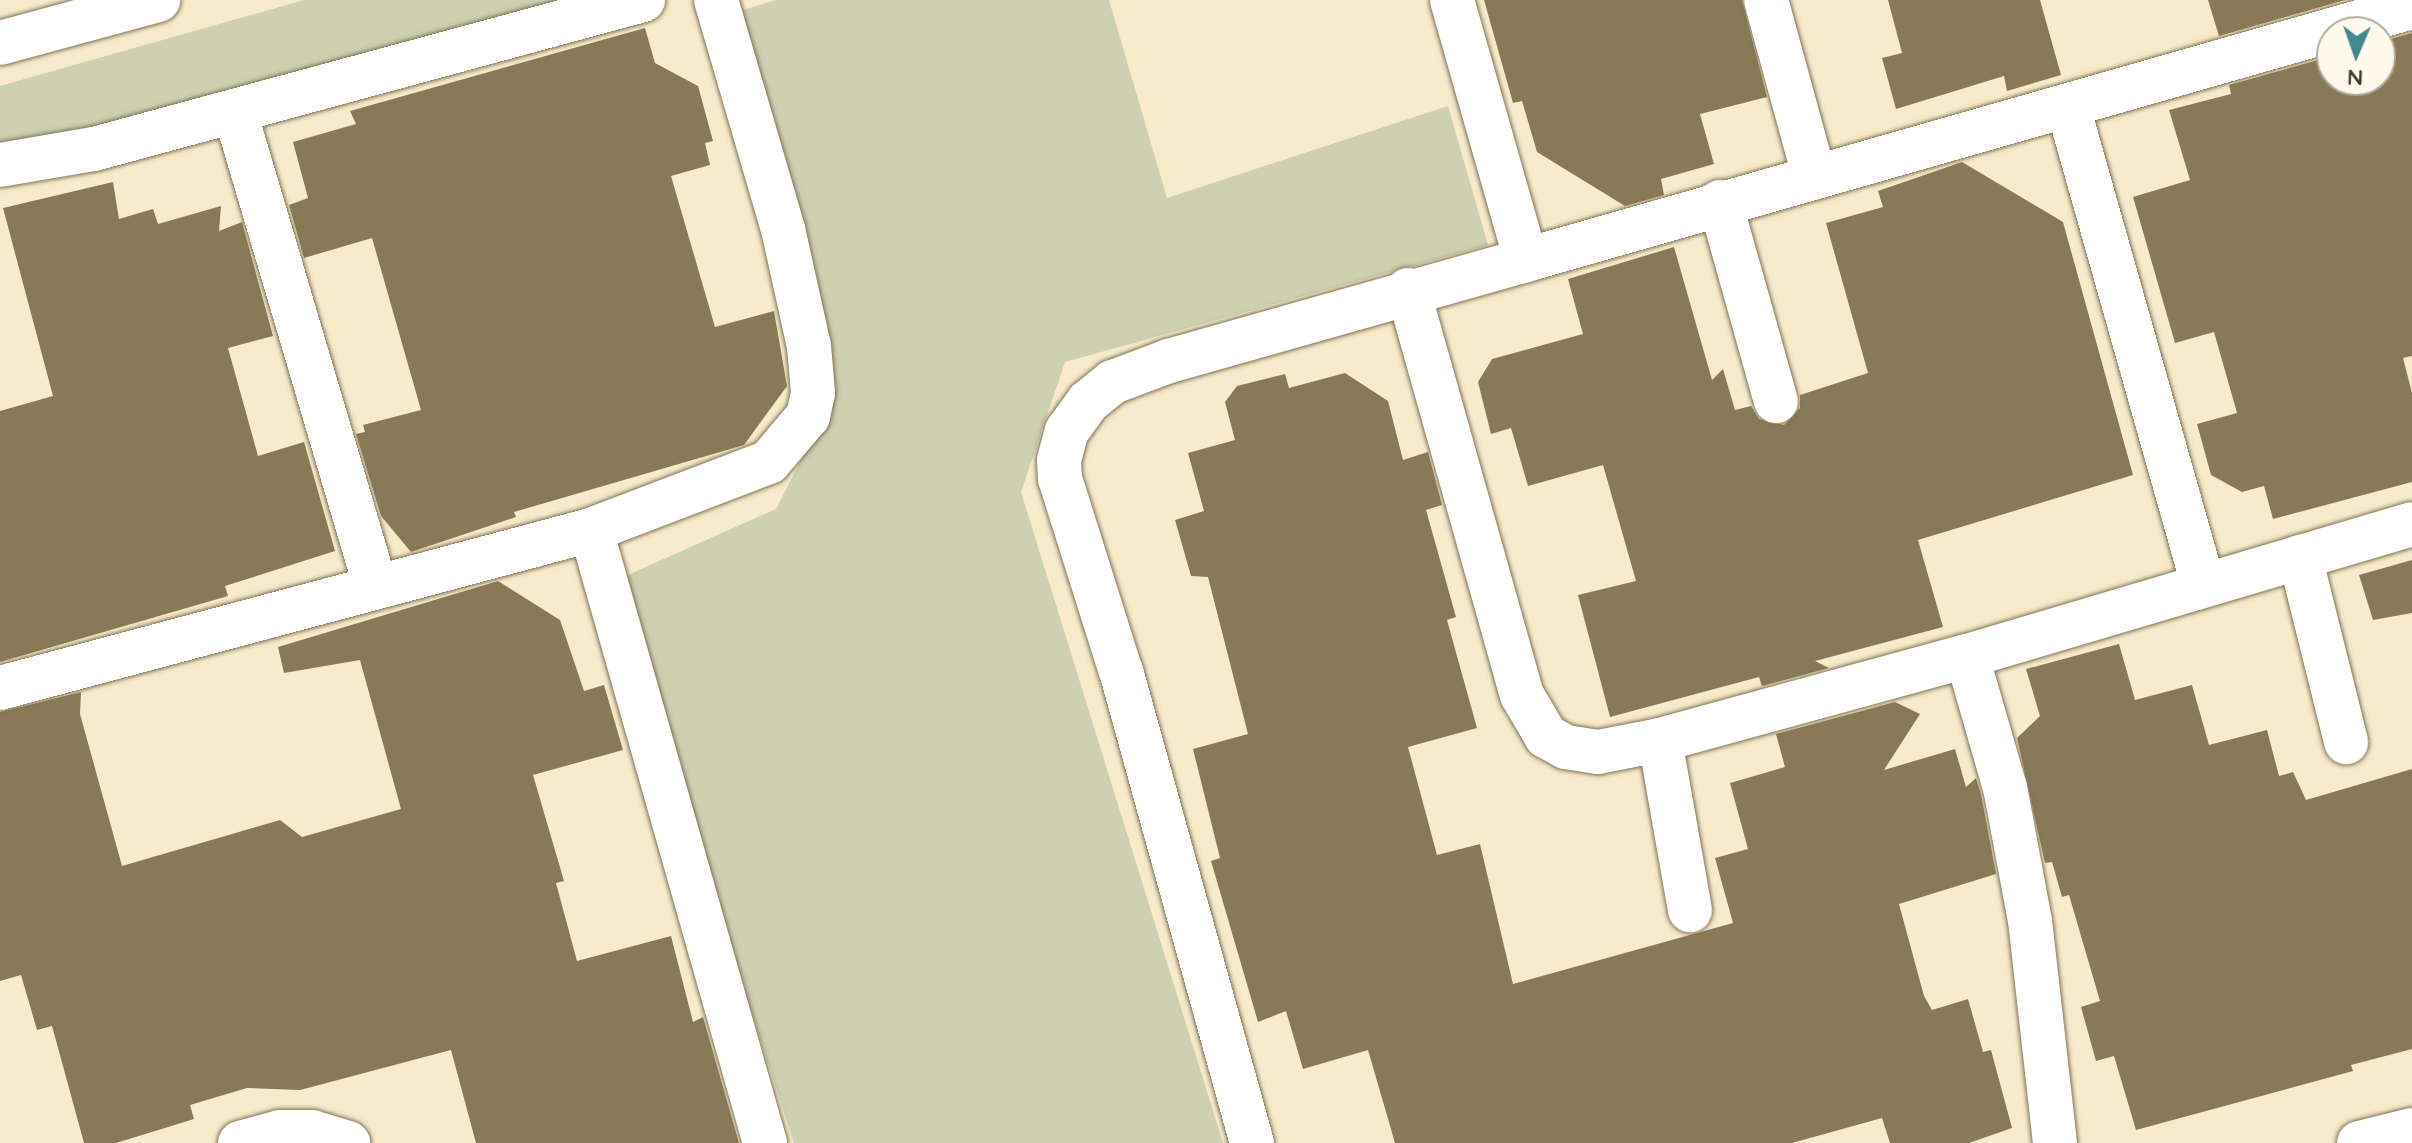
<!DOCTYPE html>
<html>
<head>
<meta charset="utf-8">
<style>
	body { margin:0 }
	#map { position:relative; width:2412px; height:1143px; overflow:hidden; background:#f8ebcb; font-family:Quicksand,sans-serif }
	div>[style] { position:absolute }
	.green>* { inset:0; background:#cdd0b1 }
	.building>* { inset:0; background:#887a56 }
	.roads { filter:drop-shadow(0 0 2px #7f7456) drop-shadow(0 0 2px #7f7456) }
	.minor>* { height:44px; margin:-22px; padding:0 22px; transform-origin:22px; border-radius:22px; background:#fff }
	.tertiary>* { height:44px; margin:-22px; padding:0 22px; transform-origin:22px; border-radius:22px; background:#fff }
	span { translate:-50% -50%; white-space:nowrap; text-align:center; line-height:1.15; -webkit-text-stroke:8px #fef9ec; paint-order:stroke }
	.north { position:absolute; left:2316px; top:16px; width:80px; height:80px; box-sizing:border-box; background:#fef9ec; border:2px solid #b1ac9f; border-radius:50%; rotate:182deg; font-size:22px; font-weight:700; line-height:32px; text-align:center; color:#3d382b }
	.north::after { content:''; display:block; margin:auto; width:28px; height:36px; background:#42898f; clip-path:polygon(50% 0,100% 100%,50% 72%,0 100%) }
</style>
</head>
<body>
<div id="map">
	<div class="green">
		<i style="clip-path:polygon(304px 0,560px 0,0 152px,0 86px)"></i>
		<i style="clip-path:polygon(776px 0,1109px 0,1167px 198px,1448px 106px,1488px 245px,1065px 362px,1021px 492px,1223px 1143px,794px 1143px,612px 582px,776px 509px,826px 411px,740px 11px)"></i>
	</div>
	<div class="building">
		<i style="clip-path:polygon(1484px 0,1742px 0,1767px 97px,1700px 114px,1714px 164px,1661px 179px,1664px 195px,1625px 206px,1537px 152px,1522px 101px,1513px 103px)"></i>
		<i style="clip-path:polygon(1888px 0,2040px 0,2061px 75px,2007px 91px,2004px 76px,1896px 109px,1882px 58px,1902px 53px)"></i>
		<i style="clip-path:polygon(2208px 0,2345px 0,2219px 36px)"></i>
		<i style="clip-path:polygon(645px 28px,655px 63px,698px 86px,713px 141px,705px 143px,710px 165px,671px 176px,715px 327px,774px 311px,787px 386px,744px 445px,514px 512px,516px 517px,411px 552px,381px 516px,356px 434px,365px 432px,363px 425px,421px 410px,372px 238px,304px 258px,289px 205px,308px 198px,293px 142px,356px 124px,350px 111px)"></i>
		<i style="clip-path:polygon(2412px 33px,2412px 356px,2403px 358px,2412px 393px,2412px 482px,2273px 519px,2264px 486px,2242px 492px,2211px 475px,2197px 424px,2237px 413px,2214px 332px,2175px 343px,2133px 197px,2190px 180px,2169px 110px,2231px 94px,2229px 85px,2332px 56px,2332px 80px,2380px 80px,2380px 42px)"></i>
		<i style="clip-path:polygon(1962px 162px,2063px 222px,2133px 475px,1918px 540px,1943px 627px,1815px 661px,1829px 668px,1762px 686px,1759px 677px,1610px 717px,1578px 595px,1636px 581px,1603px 465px,1528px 486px,1511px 428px,1491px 434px,1478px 382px,1492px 359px,1583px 334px,1568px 279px,1674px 247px,1712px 380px,1723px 369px,1735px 410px,1751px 406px,1759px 419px,1784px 425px,1800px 408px,1800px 395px,1868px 373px,1826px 223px,1883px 207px,1878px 191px)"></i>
		<i style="clip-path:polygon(113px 182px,119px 219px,153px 209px,158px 224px,221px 206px,219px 231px,242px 222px,273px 336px,228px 348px,258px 456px,304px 442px,335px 551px,225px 586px,228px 596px,0 662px,0 411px,53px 396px,3px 208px)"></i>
		<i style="clip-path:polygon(1345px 373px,1388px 401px,1403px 460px,1428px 452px,1442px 505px,1426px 510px,1456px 617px,1447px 620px,1477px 728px,1408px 747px,1437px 855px,1480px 844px,1513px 984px,1733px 923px,1715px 858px,1748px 849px,1730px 783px,1785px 767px,1776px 734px,1895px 702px,1920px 714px,1884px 770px,1955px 749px,1966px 787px,1976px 778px,1981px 794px,1996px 874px,1899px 904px,1924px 996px,1932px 1010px,1968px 999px,1983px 1052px,1991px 1050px,2012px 1128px,1969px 1143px,1890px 1143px,1882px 1118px,1792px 1143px,1395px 1143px,1368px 1050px,1303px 1069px,1286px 1011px,1258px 1022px,1211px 861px,1220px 858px,1193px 749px,1248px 734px,1208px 577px,1191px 576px,1175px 520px,1204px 511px,1188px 453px,1235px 440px,1225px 402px,1237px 386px,1285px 374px,1289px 388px)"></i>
		<i style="clip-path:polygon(2412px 560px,2412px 613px,2373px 620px,2359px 575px)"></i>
		<i style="clip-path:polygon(498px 581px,560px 620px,584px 691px,604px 685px,623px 750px,533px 775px,564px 881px,556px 883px,577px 961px,671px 936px,693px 1022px,703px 1017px,739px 1143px,476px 1143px,451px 1050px,300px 1090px,247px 1088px,190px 1105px,194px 1119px,116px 1143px,84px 1143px,52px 1026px,37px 1030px,21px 975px,0 981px,0 712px,81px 692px,80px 714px,122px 866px,280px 820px,302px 837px,401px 809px,360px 660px,284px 673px,278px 647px)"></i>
		<i style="clip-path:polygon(2119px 644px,2135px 700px,2192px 685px,2209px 745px,2267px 730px,2279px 776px,2293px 772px,2306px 800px,2412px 769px,2412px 1049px,2351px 1065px,2353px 1071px,2136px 1130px,2114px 1056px,2096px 1061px,2081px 1007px,2100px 1001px,2069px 895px,2062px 897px,2052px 862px,2045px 863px,2017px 738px,2040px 716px,2026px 669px)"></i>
	</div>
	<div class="roads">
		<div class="minor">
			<i style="left:716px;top:0;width:239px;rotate:73.7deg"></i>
			<i style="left:783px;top:229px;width:120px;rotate:77.5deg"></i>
			<i style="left:809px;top:346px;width:47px;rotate:85.1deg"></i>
			<i style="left:813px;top:393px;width:24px;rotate:102deg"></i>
			<i style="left:808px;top:416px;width:60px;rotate:130.3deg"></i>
			<i style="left:769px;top:462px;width:191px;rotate:159.1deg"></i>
			<i style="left:591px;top:530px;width:637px;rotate:74.15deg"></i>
			<i style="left:1766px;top:0;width:181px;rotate:74.7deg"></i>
			<i style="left:2068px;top:107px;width:496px;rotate:74.2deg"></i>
			<i style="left:235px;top:112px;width:492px;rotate:73.5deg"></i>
			<i style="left:1720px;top:202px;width:207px;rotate:74.3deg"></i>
			<i style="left:1526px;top:260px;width:921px;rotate:-15.94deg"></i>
			<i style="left:1408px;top:290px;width:421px;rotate:74.3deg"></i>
			<i style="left:1522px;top:695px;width:48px;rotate:59.7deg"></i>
			<i style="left:1546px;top:736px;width:23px;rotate:29deg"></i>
			<i style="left:1566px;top:747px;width:32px;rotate:9deg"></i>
			<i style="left:1598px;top:752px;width:63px;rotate:-11deg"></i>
			<i style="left:1660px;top:740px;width:318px;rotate:-15.3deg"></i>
			<i style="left:2300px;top:557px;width:191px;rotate:76deg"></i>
			<i style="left:0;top:688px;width:612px;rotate:-14.97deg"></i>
			<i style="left:1660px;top:740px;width:173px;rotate:80deg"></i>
			<i style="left:240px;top:1143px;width:41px;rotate:-15.4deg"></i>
			<i style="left:280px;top:1132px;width:32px"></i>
			<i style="left:312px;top:1132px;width:38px;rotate:17deg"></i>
			<i style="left:1252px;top:1143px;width:489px;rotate:-105.5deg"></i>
			<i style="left:1121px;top:672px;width:202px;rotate:-107.5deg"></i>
			<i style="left:1060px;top:479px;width:19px;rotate:-93deg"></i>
			<i style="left:1059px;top:460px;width:30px;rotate:-75deg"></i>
			<i style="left:1067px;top:431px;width:36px;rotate:-54deg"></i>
			<i style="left:1088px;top:402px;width:32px;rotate:-39deg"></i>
			<i style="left:1113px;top:382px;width:60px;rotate:-20.6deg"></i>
			<i style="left:1169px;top:361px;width:371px;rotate:-15.8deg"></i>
			<i style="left:1526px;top:260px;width:270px;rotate:-105.9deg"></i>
			<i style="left:2055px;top:1143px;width:223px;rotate:-96.4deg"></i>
			<i style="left:2030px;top:921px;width:135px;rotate:-100.6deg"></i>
			<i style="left:2005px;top:788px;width:137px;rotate:-106.1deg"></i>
			<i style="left:1967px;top:656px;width:464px;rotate:-16.5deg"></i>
			<i style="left:2359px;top:1143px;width:55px;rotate:-13.8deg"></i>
		</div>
		<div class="tertiary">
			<i style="left:0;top:43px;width:164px;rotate:-15.2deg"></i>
			<i style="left:0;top:165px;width:95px;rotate:-9.7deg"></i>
			<i style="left:94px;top:149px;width:569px;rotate:-15.18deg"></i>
		</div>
	</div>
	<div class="north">N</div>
</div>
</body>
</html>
